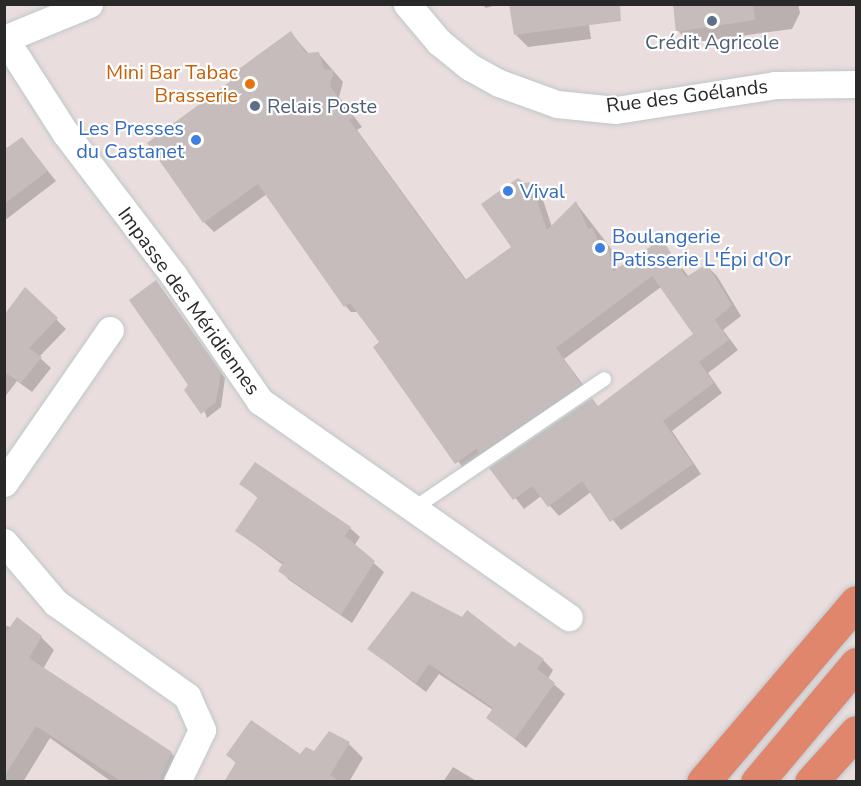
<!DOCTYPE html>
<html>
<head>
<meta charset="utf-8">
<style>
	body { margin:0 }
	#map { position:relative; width:861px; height:786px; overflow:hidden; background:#eadddd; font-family:"Nunito Sans",sans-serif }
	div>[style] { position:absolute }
	.shadow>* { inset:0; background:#0003 }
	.building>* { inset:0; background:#c5bcbb }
	.roads { filter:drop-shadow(0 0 2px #bec7ca) drop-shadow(0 0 2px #bec7ca) }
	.lane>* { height:14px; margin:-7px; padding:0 7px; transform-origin:7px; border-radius:7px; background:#fff }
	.street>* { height:27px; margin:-13.5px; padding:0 13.5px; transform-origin:13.5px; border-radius:13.5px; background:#fff }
	.primary>* { height:33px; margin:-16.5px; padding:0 16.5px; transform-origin:16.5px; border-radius:16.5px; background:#df866d }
	.dots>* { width:16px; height:16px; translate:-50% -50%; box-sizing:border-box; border:3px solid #fff; border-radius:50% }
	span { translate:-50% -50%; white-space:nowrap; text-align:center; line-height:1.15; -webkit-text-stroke:4.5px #fff; paint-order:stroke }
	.service-label { font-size:20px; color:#4e5e75 }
	.left { translate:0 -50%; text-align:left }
	.food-label { font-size:20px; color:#c56008 }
	.right { translate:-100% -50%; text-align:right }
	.street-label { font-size:20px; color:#292929 }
	.shop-label { font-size:20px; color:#366cbe }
	.frame { position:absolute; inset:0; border:6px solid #292929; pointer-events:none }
</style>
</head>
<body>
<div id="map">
	<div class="shadow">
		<i style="clip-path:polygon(481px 4px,499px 4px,486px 8px)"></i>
		<i style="clip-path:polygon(586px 4px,591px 39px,528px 47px,516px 35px)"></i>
		<i style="clip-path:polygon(674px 4px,798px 4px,800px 13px,792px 29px,690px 43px,678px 31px)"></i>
		<i style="clip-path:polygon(291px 33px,309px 54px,318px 53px,343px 82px,339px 97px,362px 127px,357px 130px,467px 281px,513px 247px,524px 185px,531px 184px,541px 194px,552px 227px,576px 203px,616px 255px,619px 269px,661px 241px,689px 277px,707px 266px,717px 276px,741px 316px,723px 330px,738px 350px,708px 373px,722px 393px,672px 431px,701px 474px,621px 530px,591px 492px,559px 516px,541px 496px,524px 509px,492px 468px,599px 407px,695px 334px,661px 287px,564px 359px,590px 394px,466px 473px,381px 343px,359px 312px,351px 312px,341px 301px,267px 194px,214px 232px,204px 222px,234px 81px)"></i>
		<i style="clip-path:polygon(22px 139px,56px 181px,4px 221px,4px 144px,8px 149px)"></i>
		<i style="clip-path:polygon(160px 287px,225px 378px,221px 407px,207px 418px)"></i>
		<i style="clip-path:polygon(25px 289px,66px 329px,39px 357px,51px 368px,32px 392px,17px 381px,4px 398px,4px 318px)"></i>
		<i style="clip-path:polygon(241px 483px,350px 528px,360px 537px,354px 546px,384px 572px,352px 623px,289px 580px,280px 570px,283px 565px,237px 531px,259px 499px)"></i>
		<i style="clip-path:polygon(4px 625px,41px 637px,54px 650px,43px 669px,171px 753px,185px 767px,177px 782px,112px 782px,50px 738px,23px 782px,4px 782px)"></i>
		<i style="clip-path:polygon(369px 649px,515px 649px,543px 660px,553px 670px,548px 679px,565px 694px,526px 748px,488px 718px,493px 710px,439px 674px,426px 692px)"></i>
		<i style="clip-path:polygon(349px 744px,363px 758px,349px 782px,226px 782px,237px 764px,228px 755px,301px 756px)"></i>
		<i style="clip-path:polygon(453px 767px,478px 782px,443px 782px)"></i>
	</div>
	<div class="building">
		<i style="clip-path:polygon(509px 4px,620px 4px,621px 21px,514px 35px)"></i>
		<i style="clip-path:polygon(673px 4px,753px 4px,755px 20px,676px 32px)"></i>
		<i style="clip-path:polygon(291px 31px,306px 53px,319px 52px,324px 69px,334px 70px,330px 86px,353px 117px,349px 120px,465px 280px,511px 247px,481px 204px,518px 178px,525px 183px,531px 182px,547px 230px,576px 201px,588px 229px,593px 228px,599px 244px,607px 244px,613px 271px,662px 239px,686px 277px,707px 264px,732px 305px,715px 320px,729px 340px,699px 362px,714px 383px,663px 421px,693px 464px,610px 522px,582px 481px,548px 507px,532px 486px,513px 500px,489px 468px,592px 398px,598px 406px,693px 334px,652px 276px,556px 348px,581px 384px,479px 453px,476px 449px,455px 464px,373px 347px,379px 342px,350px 303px,344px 307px,258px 184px,203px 223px,147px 143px,232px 80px,229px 76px)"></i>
		<i style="clip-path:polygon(22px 137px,48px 171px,4px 204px,4px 150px)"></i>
		<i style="clip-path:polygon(156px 280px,221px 372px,216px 402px,201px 414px,184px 390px,188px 385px,129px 300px)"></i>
		<i style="clip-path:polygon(25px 287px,58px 318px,29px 348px,42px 357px,21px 383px,4px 372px,4px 315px)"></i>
		<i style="clip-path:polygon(255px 462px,351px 527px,345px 536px,375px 561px,341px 615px,278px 571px,283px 563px,235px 531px,258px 497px,239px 484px)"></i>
		<i style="clip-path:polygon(412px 591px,462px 617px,467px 610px,515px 647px,519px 642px,544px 659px,537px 669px,555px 683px,515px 739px,486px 718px,493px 708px,429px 664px,416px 683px,367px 649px)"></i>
		<i style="clip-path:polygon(17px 617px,42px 636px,29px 658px,172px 752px,159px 782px,122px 782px,36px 726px,4px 777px,4px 635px)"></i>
		<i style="clip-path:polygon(251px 720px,300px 754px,306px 747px,314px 751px,329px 731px,350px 742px,330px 775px,340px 782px,224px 782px,236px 762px,226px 755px)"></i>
	</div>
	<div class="roads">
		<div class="lane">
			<i style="left:413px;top:509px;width:231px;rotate:-34.2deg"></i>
		</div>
		<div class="street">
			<i style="left:407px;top:4px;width:50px;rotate:49.9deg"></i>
			<i style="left:439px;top:42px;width:40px;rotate:39deg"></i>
			<i style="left:470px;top:67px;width:33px;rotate:29deg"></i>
			<i style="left:499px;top:83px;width:62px;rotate:19.9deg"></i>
			<i style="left:557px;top:104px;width:59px;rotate:5.8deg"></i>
			<i style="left:616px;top:110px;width:161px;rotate:-8.9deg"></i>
			<i style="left:775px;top:85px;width:81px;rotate:-0.7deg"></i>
			<i style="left:4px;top:39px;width:92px;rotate:-22.4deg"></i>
			<i style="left:5px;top:39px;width:113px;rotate:57.3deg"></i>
			<i style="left:66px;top:134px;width:178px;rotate:52.7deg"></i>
			<i style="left:174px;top:276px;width:152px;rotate:55.5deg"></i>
			<i style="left:260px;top:401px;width:377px;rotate:35deg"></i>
			<i style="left:4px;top:483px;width:186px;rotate:-55.3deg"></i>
			<i style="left:4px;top:542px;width:80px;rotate:49.6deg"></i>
			<i style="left:56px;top:603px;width:161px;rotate:35.4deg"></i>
			<i style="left:187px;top:696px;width:37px;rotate:66deg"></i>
			<i style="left:202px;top:730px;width:58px;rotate:115.7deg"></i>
		</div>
		<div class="primary">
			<i style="left:703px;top:782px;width:236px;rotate:-49.6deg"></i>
			<i style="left:757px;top:782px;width:154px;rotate:-50deg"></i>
			<i style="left:811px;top:782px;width:67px;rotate:-48deg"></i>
		</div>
	</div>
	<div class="dots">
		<i style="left:712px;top:21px;background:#5c6f8a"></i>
		<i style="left:250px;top:84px;background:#e8710a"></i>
		<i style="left:255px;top:106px;background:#5c6f8a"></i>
		<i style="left:196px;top:140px;background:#3f7fe0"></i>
		<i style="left:508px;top:191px;background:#3f7fe0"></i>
		<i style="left:600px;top:248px;background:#3f7fe0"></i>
	</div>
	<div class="service-label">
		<span style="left:712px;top:42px">Crédit Agricole</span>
		<span class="left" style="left:267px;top:106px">Relais Poste</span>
	</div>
	<div class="food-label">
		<span class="right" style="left:238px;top:84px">Mini Bar Tabac<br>Brasserie</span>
	</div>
	<div class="street-label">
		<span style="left:687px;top:96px;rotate:-7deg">Rue des Goélands</span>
		<span style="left:189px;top:301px;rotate:54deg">Impasse des Méridiennes</span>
	</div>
	<div class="shop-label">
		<span class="right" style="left:184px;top:140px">Les Presses<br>du Castanet</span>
		<span class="left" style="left:520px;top:191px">Vival</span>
		<span class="left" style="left:612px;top:248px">Boulangerie<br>Patisserie L'Épi d'Or</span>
	</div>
	<div class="frame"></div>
</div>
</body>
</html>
